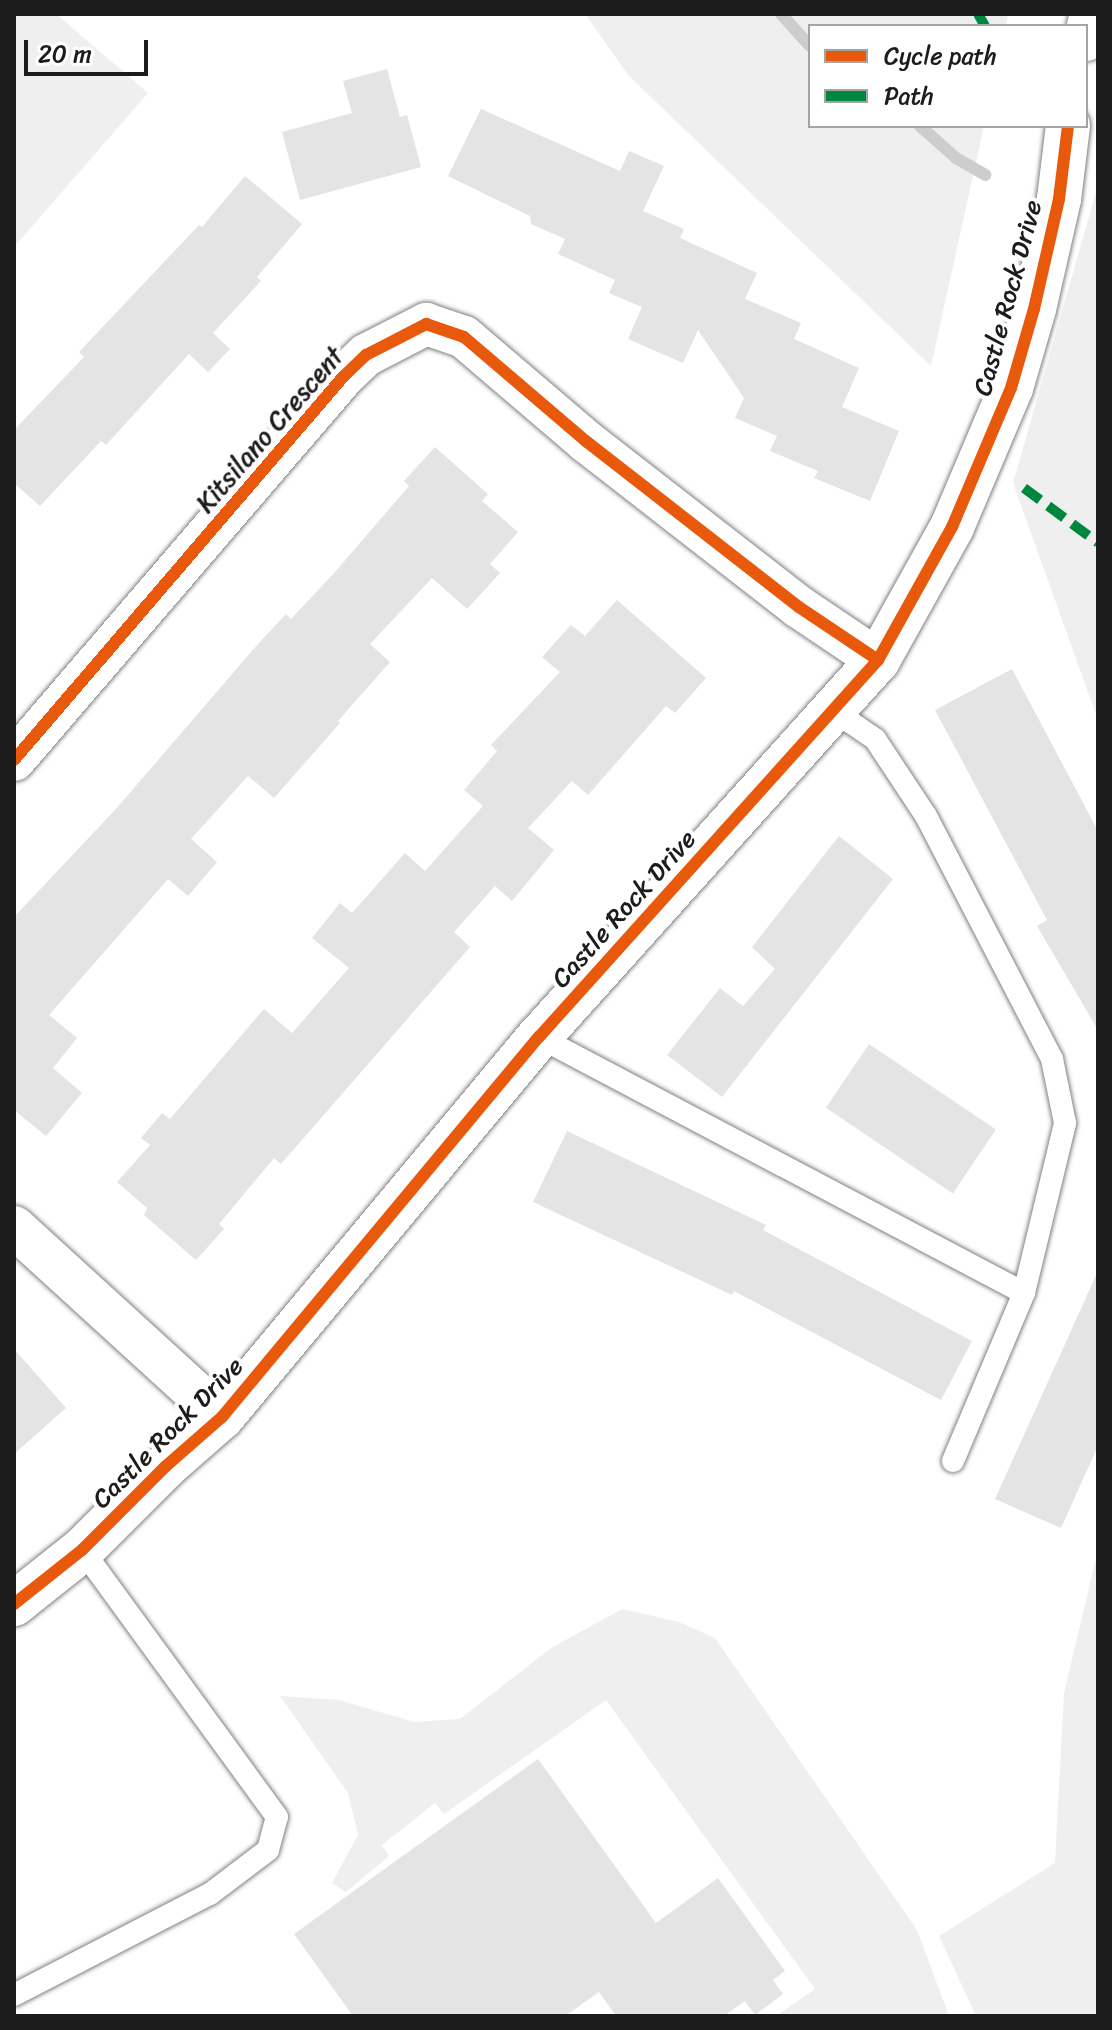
<!DOCTYPE html>
<html>
<head>
<meta charset="utf-8">
<style>
	body { margin:0 }
	#map { position:relative; width:1112px; height:2030px; overflow:hidden; background:#fff; font-family:Sriracha,sans-serif }
	div>[style] { position:absolute }
	.green>* { inset:0; background:#efefef }
	.stream>* { height:12px; margin:-6px; padding:0 6px; transform-origin:6px; border-radius:6px; background:#cdcdcd }
	.building>* { inset:0; background:#e4e4e4; transform-origin:0 0 }
	.roads { filter:drop-shadow(0 0 2px #828282) drop-shadow(0 0 2px #828282) }
	.service>* { height:22px; margin:-11px; padding:0 11px; transform-origin:11px; border-radius:11px; background:#fff }
	.minor>* { height:42px; margin:-21px; padding:0 21px; transform-origin:21px; border-radius:21px; background:#fff }
	.tertiary>* { height:44px; margin:-22px; padding:0 22px; transform-origin:22px; border-radius:22px; background:#fff }
	.quiet>* { height:10px; margin-top:-5px; transform-origin:0; background:repeating-linear-gradient(90deg,#00873e 0 20px,transparent 0 30px) }
	.cycleway>* { height:12px; margin:-6px; padding:0 6px; transform-origin:6px; border-radius:6px; background:#e8590c }
	span { translate:-50% -50%; white-space:nowrap; text-align:center; line-height:1.15; -webkit-text-stroke:8px #fff; paint-order:stroke }
	.street-label { font-size:26px; color:#1c1c1c }
	.frame { position:absolute; inset:0; border:16px solid #1c1c1c; pointer-events:none }
	.legend { position:absolute; left:808px; top:24px; width:280px; height:104px; box-sizing:border-box; background:#fff; border:2px solid #a4a4a4; margin:0; padding:10px 14px; list-style:none; font-size:24px; color:#1c1c1c }
	.legend li { display:flex; align-items:center; gap:16px; height:40px }
	.legend b { width:40px; border:2px solid #a4a4a4 }
	.scale { position:absolute; left:24px; top:40px; width:124px; height:36px; box-sizing:border-box; border:4px solid #1c1c1c; border-top:0; padding-left:10px; font-size:24px; line-height:28px; white-space:nowrap; color:#1c1c1c; -webkit-text-stroke:6px #fff; paint-order:stroke }
</style>
</head>
<body>
<div id="map">
	<div class="green">
		<i style="clip-path:polygon(14px 14px,56px 14px,148px 93px,14px 247px)"></i>
		<i style="clip-path:polygon(585px 14px,1008px 14px,1006px 26px,810px 26px,810px 126px,984px 126px,931px 366px,629px 76px)"></i>
		<i style="clip-path:polygon(1098px 185px,1098px 720px,1013px 483px)"></i>
		<i style="clip-path:polygon(1098px 1550px,1098px 2016px,976px 2016px,939px 1936px,1055px 1863px,1064px 1693px)"></i>
		<i style="clip-path:polygon(622px 1609px,679px 1622px,715px 1638px,917px 1930px,949px 2016px,776px 2016px,815px 1989px,606px 1700px,444px 1814px,435px 1803px,382px 1845px,389px 1856px,346px 1892px,332px 1883px,358px 1835px,348px 1793px,280px 1696px,339px 1700px,414px 1722px,460px 1719px,551px 1648px)"></i>
	</div>
	<div class="stream">
		<i style="left:781px;top:14px;width:43px;rotate:47.8deg"></i>
		<i style="left:920px;top:126px;width:48px;rotate:41.6deg"></i>
		<i style="left:956px;top:158px;width:34px;rotate:30deg"></i>
	</div>
	<div class="building">
		<i style="clip-path:polygon(387px 69px,400px 117px,407px 115px,421px 167px,300px 200px,282px 132px,352px 113px,343px 81px)"></i>
		<i style="clip-path:polygon(481px 109px,620px 171px,629px 151px,664px 166px,643px 211px,684px 229px,680px 238px,757px 273px,745px 299px,801px 323px,794px 339px,859px 368px,842px 407px,899px 431px,870px 501px,814px 478px,818px 471px,770px 451px,777px 436px,735px 418px,744px 398px,698px 330px,683px 363px,628px 339px,642px 307px,609px 293px,615px 280px,558px 254px,565px 239px,531px 224px,530px 216px,448px 176px)"></i>
		<i style="clip-path:polygon(245px 176px,302px 224px,257px 277px,261px 281px,213px 333px,230px 349px,208px 372px,189px 354px,106px 445px,101px 441px,40px 506px,14px 483px,14px 430px,84px 357px,79px 352px,199px 225px,202px 227px)"></i>
		<i style="clip-path:polygon(435px 447px,488px 494px,482px 501px,518px 532px,490px 564px,500px 573px,467px 609px,432px 578px,370px 644px,390px 662px,338px 721px,340px 723px,274px 798px,248px 776px,191px 839px,217px 862px,188px 896px,168px 879px,49px 1015px,77px 1038px,53px 1068px,82px 1093px,46px 1136px,14px 1110px,14px 917px,115px 810px,258px 644px,286px 614px,291px 619px,335px 572px,409px 486px,404px 481px)"></i>
		<i style="clip-path:polygon(617px 600px,706px 678px,675px 713px,666px 706px,588px 795px,572px 781px,528px 828px,554px 850px,512px 901px,495px 886px,454px 932px,470px 947px,281px 1164px,274px 1158px,219px 1224px,224px 1229px,196px 1260px,144px 1215px,147px 1208px,117px 1182px,150px 1145px,141px 1138px,162px 1113px,170px 1119px,264px 1009px,292px 1033px,349px 968px,312px 938px,340px 903px,352px 913px,405px 853px,425px 871px,483px 806px,464px 790px,497px 751px,491px 745px,560px 672px,542px 657px,571px 625px,585px 636px)"></i>
		<i style="clip-path:polygon(1012px 669px,1098px 831px,1098px 1030px,1037px 926px,1047px 920px,935px 710px)"></i>
		<i style="clip-path:polygon(839px 836px,893px 879px,722px 1097px,667px 1055px,720px 988px,743px 1006px,775px 969px,752px 947px)"></i>
		<i style="left:869px;top:1044px;width:153px;height:77px;rotate:34deg"></i>
		<i style="clip-path:polygon(567px 1131px,766px 1225px,763px 1230px,972px 1341px,941px 1400px,734px 1291px,732px 1295px,533px 1202px)"></i>
		<i style="clip-path:polygon(1098px 1271px,1098px 1446px,1061px 1528px,995px 1499px)"></i>
		<i style="clip-path:polygon(14px 1349px,66px 1408px,14px 1454px)"></i>
		<i style="clip-path:polygon(538px 1759px,656px 1923px,718px 1878px,785px 1971px,773px 1980px,783px 1994px,755px 2015px,745px 2001px,724px 2016px,616px 2016px,599px 1992px,565px 2016px,353px 2016px,294px 1934px)"></i>
	</div>
	<div class="roads">
		<div class="service">
			<i style="left:539px;top:1037px;width:548px;rotate:27.83deg"></i>
			<i style="left:1024px;top:1293px;width:175px;rotate:-76.4deg"></i>
			<i style="left:1065px;top:1123px;width:65px;rotate:-101.5deg"></i>
			<i style="left:1052px;top:1059px;width:274px;rotate:-117.4deg"></i>
			<i style="left:926px;top:816px;width:92px;rotate:-123.5deg"></i>
			<i style="left:875px;top:739px;width:50px;rotate:-145.7deg"></i>
			<i style="left:953px;top:1461px;width:182px;rotate:-67.1deg"></i>
			<i style="left:14px;top:1995px;width:220px;rotate:-27.3deg"></i>
			<i style="left:210px;top:1894px;width:73px;rotate:-37.2deg"></i>
			<i style="left:268px;top:1850px;width:34px;rotate:-75deg"></i>
			<i style="left:277px;top:1817px;width:331px;rotate:-126.1deg"></i>
		</div>
		<div class="minor">
			<i style="left:14px;top:760px;width:505px;rotate:-49.34deg"></i>
			<i style="left:343px;top:377px;width:32px;rotate:-44deg"></i>
			<i style="left:366px;top:355px;width:68px;rotate:-27.3deg"></i>
			<i style="left:426px;top:324px;width:40px;rotate:18.9deg"></i>
			<i style="left:464px;top:337px;width:162px;rotate:40.5deg"></i>
			<i style="left:587px;top:442px;width:269px;rotate:37.9deg"></i>
			<i style="left:799px;top:607px;width:95px;rotate:33.9deg"></i>
			<i style="left:14px;top:1227px;width:282px;rotate:42.4deg"></i>
		</div>
		<div class="tertiary">
			<i style="left:1086px;top:39px;width:26px;rotate:-77deg"></i>
			<i style="left:14px;top:1604px;width:87px;rotate:-38.5deg"></i>
			<i style="left:82px;top:1550px;width:119px;rotate:-45deg"></i>
			<i style="left:166px;top:1466px;width:74px;rotate:-41.2deg"></i>
			<i style="left:222px;top:1417px;width:495px;rotate:-50.2deg"></i>
			<i style="left:539px;top:1037px;width:507px;rotate:-48.04deg"></i>
			<i style="left:878px;top:660px;width:152px;rotate:-60.9deg"></i>
			<i style="left:952px;top:527px;width:151px;rotate:-67deg"></i>
			<i style="left:1011px;top:388px;width:82px;rotate:-73.8deg"></i>
			<i style="left:1034px;top:309px;width:113px;rotate:-77.2deg"></i>
			<i style="left:1059px;top:199px;width:74px;rotate:-83deg"></i>
		</div>
	</div>
	<div class="quiet">
		<i style="left:978px;top:14px;width:14px;rotate:60deg"></i>
		<i style="left:1024px;top:488px;width:92px;rotate:36.6deg"></i>
	</div>
	<div class="cycleway">
		<i style="left:14px;top:760px;width:505px;rotate:-49.34deg"></i>
		<i style="left:343px;top:377px;width:32px;rotate:-44deg"></i>
		<i style="left:366px;top:355px;width:68px;rotate:-27.3deg"></i>
		<i style="left:426px;top:324px;width:40px;rotate:18.9deg"></i>
		<i style="left:464px;top:337px;width:162px;rotate:40.5deg"></i>
		<i style="left:587px;top:442px;width:269px;rotate:37.9deg"></i>
		<i style="left:799px;top:607px;width:95px;rotate:33.9deg"></i>
		<i style="left:14px;top:1604px;width:87px;rotate:-38.5deg"></i>
		<i style="left:82px;top:1550px;width:119px;rotate:-45deg"></i>
		<i style="left:166px;top:1466px;width:74px;rotate:-41.2deg"></i>
		<i style="left:222px;top:1417px;width:495px;rotate:-50.2deg"></i>
		<i style="left:539px;top:1037px;width:507px;rotate:-48.04deg"></i>
		<i style="left:878px;top:660px;width:152px;rotate:-60.9deg"></i>
		<i style="left:952px;top:527px;width:151px;rotate:-67deg"></i>
		<i style="left:1011px;top:388px;width:82px;rotate:-73.8deg"></i>
		<i style="left:1034px;top:309px;width:113px;rotate:-77.2deg"></i>
		<i style="left:1059px;top:199px;width:74px;rotate:-83deg"></i>
	</div>
	<div class="street-label">
		<span style="left:1008px;top:298px;rotate:-75deg">Castle Rock Drive</span>
		<span style="left:270px;top:430px;rotate:-49deg">Kitsilano Crescent</span>
		<span style="left:624px;top:909px;rotate:-48deg">Castle Rock Drive</span>
		<span style="left:168px;top:1433px;rotate:-45deg">Castle Rock Drive</span>
	</div>
	<div class="frame"></div>
	<ul class="legend">
	<li><b style="height:10px;background:#e8590c"></b>Cycle path</li>
	<li><b style="height:10px;background:#00873e"></b>Path</li>
	</ul>
	<div class="scale">20 m</div>
</div>
</body>
</html>
